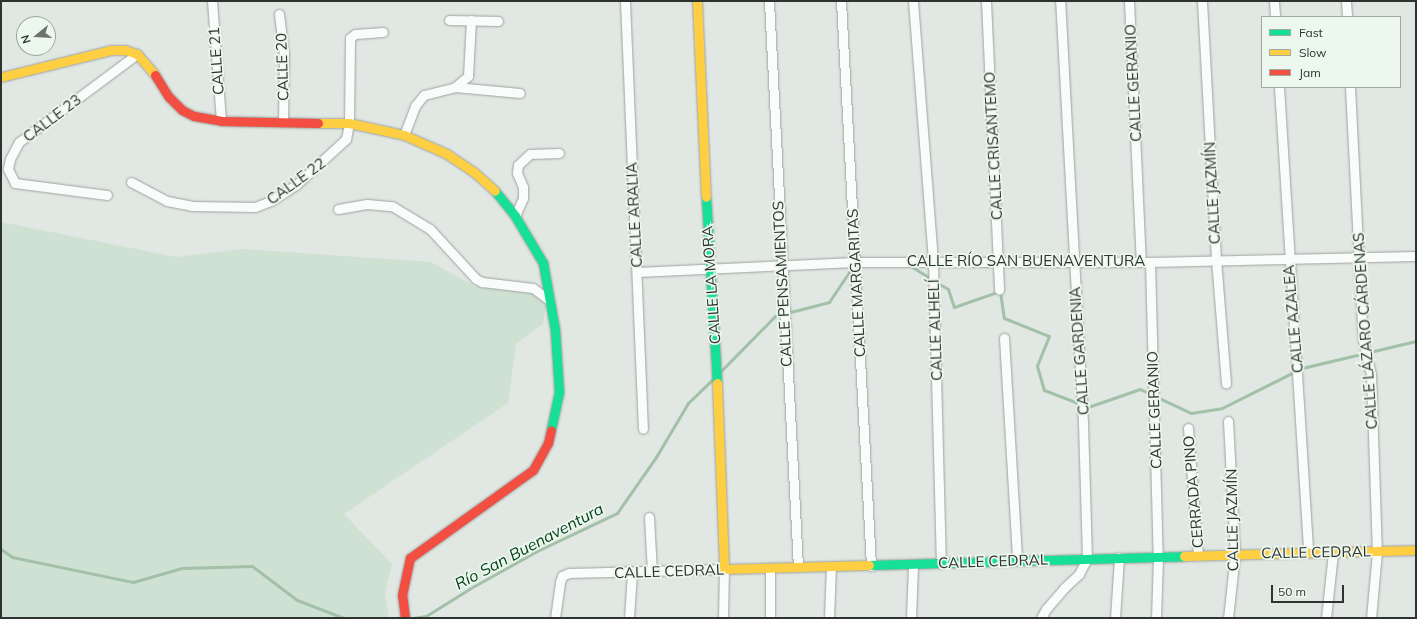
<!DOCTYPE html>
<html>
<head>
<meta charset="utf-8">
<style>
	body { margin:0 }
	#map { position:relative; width:1417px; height:619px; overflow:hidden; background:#e1e7e2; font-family:Mulish,sans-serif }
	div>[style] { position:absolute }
	.green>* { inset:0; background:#cfe1d2 }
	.stream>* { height:3px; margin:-1.5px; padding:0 1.5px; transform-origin:1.5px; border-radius:1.5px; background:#a3c0a8 }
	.roads { filter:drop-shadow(0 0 1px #9ea39f) drop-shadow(0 0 1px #9ea39f) }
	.street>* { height:9px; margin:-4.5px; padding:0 4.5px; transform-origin:4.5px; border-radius:4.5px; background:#fafbfb }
	.fast>* { height:9px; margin:-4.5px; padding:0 4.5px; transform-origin:4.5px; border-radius:4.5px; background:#16e098 }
	.slow>* { height:9px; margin:-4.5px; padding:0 4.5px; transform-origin:4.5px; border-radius:4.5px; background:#ffcf43 }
	.jam>* { height:9px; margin:-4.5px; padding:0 4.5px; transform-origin:4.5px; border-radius:4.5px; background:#f24e42 }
	span { translate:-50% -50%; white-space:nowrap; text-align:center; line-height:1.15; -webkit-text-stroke:3.5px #ecf7ed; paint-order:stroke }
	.street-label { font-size:15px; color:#2e332f }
	.water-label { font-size:16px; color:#003f16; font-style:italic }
	.frame { position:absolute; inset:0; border:2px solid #2e332f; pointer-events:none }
	.legend { position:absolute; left:1261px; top:16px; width:140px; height:72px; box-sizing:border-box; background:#ecf7ed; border:1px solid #a0a9a1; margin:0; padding:5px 7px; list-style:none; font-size:12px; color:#2e332f }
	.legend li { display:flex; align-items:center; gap:8px; height:20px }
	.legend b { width:20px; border:1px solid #a0a9a1 }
	.north { position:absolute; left:16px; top:16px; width:40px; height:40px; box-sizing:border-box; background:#ecf7ed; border:1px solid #a0a9a1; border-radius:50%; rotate:252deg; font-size:11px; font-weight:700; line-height:16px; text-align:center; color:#2e332f }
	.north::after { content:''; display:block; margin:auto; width:14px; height:18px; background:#6d726e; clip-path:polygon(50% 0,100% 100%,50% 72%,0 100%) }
	.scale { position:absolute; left:1271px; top:585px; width:73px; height:18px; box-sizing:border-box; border:2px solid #2e332f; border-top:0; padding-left:5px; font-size:12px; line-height:14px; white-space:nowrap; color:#2e332f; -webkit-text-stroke:3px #ecf7ed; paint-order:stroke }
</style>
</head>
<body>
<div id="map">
	<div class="green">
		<i style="clip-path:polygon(1px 222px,176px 257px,242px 249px,431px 262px,476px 287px,516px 286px,535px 291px,546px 303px,543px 324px,516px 344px,508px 403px,344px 514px,392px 564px,385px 594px,389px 618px,1px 618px)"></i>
	</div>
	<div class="stream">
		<i style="left:909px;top:265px;width:26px;rotate:32deg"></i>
		<i style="left:936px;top:282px;width:14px;rotate:30deg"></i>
		<i style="left:948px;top:289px;width:19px;rotate:72deg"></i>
		<i style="left:954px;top:307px;width:49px;rotate:-19.2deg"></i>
		<i style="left:1000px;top:291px;width:27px;rotate:82deg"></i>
		<i style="left:1004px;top:318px;width:48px;rotate:21.8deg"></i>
		<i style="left:1049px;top:336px;width:32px;rotate:112deg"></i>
		<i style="left:1037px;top:366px;width:25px;rotate:74deg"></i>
		<i style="left:1044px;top:390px;width:47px;rotate:21.1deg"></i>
		<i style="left:1088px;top:407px;width:55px;rotate:-19.1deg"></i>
		<i style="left:1140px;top:389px;width:56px;rotate:25.2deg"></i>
		<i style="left:1191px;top:413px;width:31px;rotate:-9deg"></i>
		<i style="left:1222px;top:408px;width:89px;rotate:-26.6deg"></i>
		<i style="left:1302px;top:368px;width:117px;rotate:-13.3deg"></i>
		<i style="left:720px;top:372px;width:78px;rotate:-45.5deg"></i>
		<i style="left:775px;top:316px;width:56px;rotate:-14.5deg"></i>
		<i style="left:829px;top:302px;width:43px;rotate:-56.3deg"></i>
		<i style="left:1px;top:549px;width:14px;rotate:36deg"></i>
		<i style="left:12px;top:557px;width:124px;rotate:11.7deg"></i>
		<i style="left:133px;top:582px;width:51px;rotate:-15.9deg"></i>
		<i style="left:182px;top:568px;width:70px;rotate:-1.6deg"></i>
		<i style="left:252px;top:566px;width:56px;rotate:37.1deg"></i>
		<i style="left:297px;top:600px;width:50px;rotate:21deg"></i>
		<i style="left:413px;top:618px;width:13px;rotate:-9deg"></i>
		<i style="left:426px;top:616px;width:51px;rotate:-32.1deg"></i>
		<i style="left:469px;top:589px;width:78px;rotate:-29.2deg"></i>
		<i style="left:537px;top:551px;width:89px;rotate:-25.4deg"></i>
		<i style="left:617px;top:513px;width:68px;rotate:-55.1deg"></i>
		<i style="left:656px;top:457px;width:63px;rotate:-59.3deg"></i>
		<i style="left:688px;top:403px;width:33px;rotate:-44deg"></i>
	</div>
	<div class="roads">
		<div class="street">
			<i style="left:212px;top:1px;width:120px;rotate:85.7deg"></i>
			<i style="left:625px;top:1px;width:428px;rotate:87.6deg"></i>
			<i style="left:769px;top:1px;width:567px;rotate:87.07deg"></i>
			<i style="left:841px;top:1px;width:566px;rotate:86.96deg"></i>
			<i style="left:913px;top:1px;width:261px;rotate:85.6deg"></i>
			<i style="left:933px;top:261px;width:303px;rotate:88.5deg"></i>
			<i style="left:986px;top:1px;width:289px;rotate:87.4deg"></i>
			<i style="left:1129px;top:1px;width:260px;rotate:87.4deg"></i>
			<i style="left:1202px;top:1px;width:258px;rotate:86.9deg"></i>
			<i style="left:1216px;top:259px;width:125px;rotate:85.4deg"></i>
			<i style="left:1274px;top:1px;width:16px;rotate:86deg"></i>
			<i style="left:1346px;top:1px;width:16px;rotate:86deg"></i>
			<i style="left:279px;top:14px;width:38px;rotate:83deg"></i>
			<i style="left:284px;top:52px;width:68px;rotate:90.8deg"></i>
			<i style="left:449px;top:20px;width:49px;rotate:1.2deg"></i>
			<i style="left:455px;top:87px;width:65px;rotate:5.3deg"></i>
			<i style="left:1279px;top:87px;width:466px;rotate:86.4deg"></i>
			<i style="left:1350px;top:87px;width:253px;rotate:87.1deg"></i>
			<i style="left:1363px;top:340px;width:35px;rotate:77deg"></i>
			<i style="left:1371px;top:374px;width:178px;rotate:88.1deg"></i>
			<i style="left:1377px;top:552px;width:66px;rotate:95.2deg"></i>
			<i style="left:404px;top:135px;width:31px;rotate:-69deg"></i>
			<i style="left:415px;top:106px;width:14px;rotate:-51deg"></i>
			<i style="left:424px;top:95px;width:32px;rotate:-14deg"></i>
			<i style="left:455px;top:87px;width:17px;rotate:-40deg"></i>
			<i style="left:468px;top:76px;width:56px;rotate:-86.9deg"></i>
			<i style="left:131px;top:182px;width:41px;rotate:27.8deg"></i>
			<i style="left:167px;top:201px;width:25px;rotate:11deg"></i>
			<i style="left:192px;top:206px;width:63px;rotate:0.9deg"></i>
			<i style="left:255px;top:207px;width:17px;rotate:-21deg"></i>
			<i style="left:271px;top:201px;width:31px;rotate:-33deg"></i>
			<i style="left:297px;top:184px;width:67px;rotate:-42.6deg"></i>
			<i style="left:346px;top:139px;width:16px;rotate:-79deg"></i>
			<i style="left:349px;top:123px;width:85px;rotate:-89.3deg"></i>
			<i style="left:350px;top:38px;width:6px;rotate:-39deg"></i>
			<i style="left:355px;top:34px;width:28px;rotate:-4deg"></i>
			<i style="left:107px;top:195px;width:93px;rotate:-172.6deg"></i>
			<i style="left:15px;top:183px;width:16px;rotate:-117deg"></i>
			<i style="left:8px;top:169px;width:10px;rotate:-79deg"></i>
			<i style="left:10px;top:159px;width:19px;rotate:-62deg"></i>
			<i style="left:19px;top:142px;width:147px;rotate:-36.7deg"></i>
			<i style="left:338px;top:209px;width:29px;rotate:-10deg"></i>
			<i style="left:367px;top:204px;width:25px;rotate:5deg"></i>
			<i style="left:392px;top:206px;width:44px;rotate:31.2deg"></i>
			<i style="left:430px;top:229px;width:68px;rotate:47.4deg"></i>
			<i style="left:476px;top:279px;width:7px;rotate:27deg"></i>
			<i style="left:482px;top:282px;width:51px;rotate:6.7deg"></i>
			<i style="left:533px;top:288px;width:21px;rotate:37deg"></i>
			<i style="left:515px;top:216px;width:20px;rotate:-66deg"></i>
			<i style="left:523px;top:198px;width:11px;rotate:-90deg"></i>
			<i style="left:523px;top:187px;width:15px;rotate:-113deg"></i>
			<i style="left:517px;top:173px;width:8px;rotate:-83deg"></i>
			<i style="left:518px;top:165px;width:16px;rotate:-43deg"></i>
			<i style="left:530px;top:154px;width:29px;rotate:-2deg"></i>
			<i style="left:1150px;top:262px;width:296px;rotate:88.5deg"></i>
			<i style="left:1158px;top:558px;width:60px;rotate:91.9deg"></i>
			<i style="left:637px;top:272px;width:218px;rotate:-2.6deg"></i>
			<i style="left:855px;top:262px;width:295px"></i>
			<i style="left:1150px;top:262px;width:266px;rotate:-1.3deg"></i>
			<i style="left:1004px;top:338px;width:222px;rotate:86.6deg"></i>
			<i style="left:1228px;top:421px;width:133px;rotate:87deg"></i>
			<i style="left:1235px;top:554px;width:64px;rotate:96.2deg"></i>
			<i style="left:1188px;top:428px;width:128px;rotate:85.5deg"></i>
			<i style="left:649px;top:517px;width:55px;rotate:86.9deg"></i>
			<i style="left:555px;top:618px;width:36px;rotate:-82deg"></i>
			<i style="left:560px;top:582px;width:6px;rotate:-72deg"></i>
			<i style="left:562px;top:576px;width:8px;rotate:-23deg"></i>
			<i style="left:569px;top:573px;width:155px;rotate:-1.5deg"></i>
			<i style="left:724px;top:569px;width:49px;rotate:91.2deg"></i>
			<i style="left:629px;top:618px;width:45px;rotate:-86.2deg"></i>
			<i style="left:770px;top:618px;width:50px;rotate:-90deg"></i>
			<i style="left:829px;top:618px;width:51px;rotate:-87.8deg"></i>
			<i style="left:911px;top:618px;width:53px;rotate:-87.8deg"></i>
			<i style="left:1041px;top:618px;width:10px;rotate:-61deg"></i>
			<i style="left:1046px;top:609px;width:28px;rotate:-49deg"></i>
			<i style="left:1064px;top:588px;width:21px;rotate:-43deg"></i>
			<i style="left:1079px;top:574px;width:18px;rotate:-63deg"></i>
			<i style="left:1087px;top:558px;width:135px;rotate:-91.7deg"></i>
			<i style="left:1083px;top:423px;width:423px;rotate:-93.1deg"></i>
			<i style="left:1115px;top:618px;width:61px;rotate:-86.2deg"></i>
			<i style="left:1326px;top:618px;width:66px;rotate:-83.9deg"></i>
		</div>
		<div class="fast">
			<i style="left:495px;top:191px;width:32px;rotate:51deg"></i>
			<i style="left:515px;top:216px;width:55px;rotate:59.2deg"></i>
			<i style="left:543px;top:263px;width:68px;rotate:79.8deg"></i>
			<i style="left:555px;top:330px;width:62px;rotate:86.3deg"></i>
			<i style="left:559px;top:392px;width:39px;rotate:102deg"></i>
			<i style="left:706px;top:197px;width:186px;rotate:86.6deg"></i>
			<i style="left:869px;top:565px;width:315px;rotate:-1.6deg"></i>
		</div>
		<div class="slow">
			<i style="left:697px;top:1px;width:196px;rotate:87.4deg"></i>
			<i style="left:1px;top:77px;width:113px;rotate:-13.8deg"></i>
			<i style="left:111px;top:50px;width:14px"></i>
			<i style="left:125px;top:50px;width:13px;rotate:18deg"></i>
			<i style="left:137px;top:54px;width:28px;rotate:49deg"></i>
			<i style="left:318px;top:123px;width:31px"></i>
			<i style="left:349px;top:123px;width:56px;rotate:12.3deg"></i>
			<i style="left:404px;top:135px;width:47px;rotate:23.8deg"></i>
			<i style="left:447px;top:154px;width:32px;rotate:34deg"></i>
			<i style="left:474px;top:172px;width:28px;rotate:42deg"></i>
			<i style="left:717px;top:383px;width:186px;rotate:87.8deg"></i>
			<i style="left:724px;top:569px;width:145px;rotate:-1.6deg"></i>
			<i style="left:1184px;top:556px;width:232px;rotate:-1.5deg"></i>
		</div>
		<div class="jam">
			<i style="left:155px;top:75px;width:26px;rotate:58deg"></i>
			<i style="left:169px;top:97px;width:18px;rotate:45deg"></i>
			<i style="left:182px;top:110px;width:13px;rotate:27deg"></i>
			<i style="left:194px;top:116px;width:27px;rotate:10deg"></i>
			<i style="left:221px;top:121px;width:97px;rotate:1.2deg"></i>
			<i style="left:405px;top:618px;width:23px;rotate:-97deg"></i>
			<i style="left:402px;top:595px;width:38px;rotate:-78deg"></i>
			<i style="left:410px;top:558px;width:151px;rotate:-35.6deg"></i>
			<i style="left:533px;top:470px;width:31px;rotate:-61deg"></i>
			<i style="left:548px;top:443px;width:13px;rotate:-77deg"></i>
		</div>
	</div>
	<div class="street-label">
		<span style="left:216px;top:61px;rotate:-94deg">CALLE 21</span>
		<span style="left:282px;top:67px;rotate:-92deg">CALLE 20</span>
		<span style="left:1133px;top:83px;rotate:-93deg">CALLE GERANIO</span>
		<span style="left:52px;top:118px;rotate:-37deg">CALLE 23</span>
		<span style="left:993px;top:146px;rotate:-93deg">CALLE CRISANTEMO</span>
		<span style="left:296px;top:181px;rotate:-36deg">CALLE 22</span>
		<span style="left:1212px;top:193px;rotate:-93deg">CALLE JAZMÍN</span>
		<span style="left:634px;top:215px;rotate:-93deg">CALLE ARALIA</span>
		<span style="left:1026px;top:261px">CALLE RÍO SAN BUENAVENTURA</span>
		<span style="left:856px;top:283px;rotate:-93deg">CALLE MARGARITAS</span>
		<span style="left:782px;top:284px;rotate:-93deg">CALLE PENSAMIENTOS</span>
		<span style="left:711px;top:285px;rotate:-94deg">CALLE LA MORA</span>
		<span style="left:1293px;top:319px;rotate:-95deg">CALLE AZALEA</span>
		<span style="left:935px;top:330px;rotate:-92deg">CALLE ALHELÍ</span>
		<span style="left:1365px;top:331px;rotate:-94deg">CALLE LÁZARO CÁRDENAS</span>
		<span style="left:1079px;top:351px;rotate:-94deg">CALLE GARDENIA</span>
		<span style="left:1154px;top:410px;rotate:-92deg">CALLE GERANIO</span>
		<span style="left:1193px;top:492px;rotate:-95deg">CERRADA PINO</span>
		<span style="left:1232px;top:520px;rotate:-91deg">CALLE JAZMÍN</span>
		<span style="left:1316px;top:552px;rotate:-1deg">CALLE CEDRAL</span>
		<span style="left:993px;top:561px;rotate:-2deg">CALLE CEDRAL</span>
		<span style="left:669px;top:571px;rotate:-2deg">CALLE CEDRAL</span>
	</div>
	<div class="water-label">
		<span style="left:529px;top:546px;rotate:-28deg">Río San Buenaventura</span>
	</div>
	<div class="frame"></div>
	<ul class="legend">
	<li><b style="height:5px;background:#16e098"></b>Fast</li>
	<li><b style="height:5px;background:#ffcf43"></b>Slow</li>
	<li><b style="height:5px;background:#f24e42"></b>Jam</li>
	</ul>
	<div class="north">N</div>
	<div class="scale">50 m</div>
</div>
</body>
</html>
